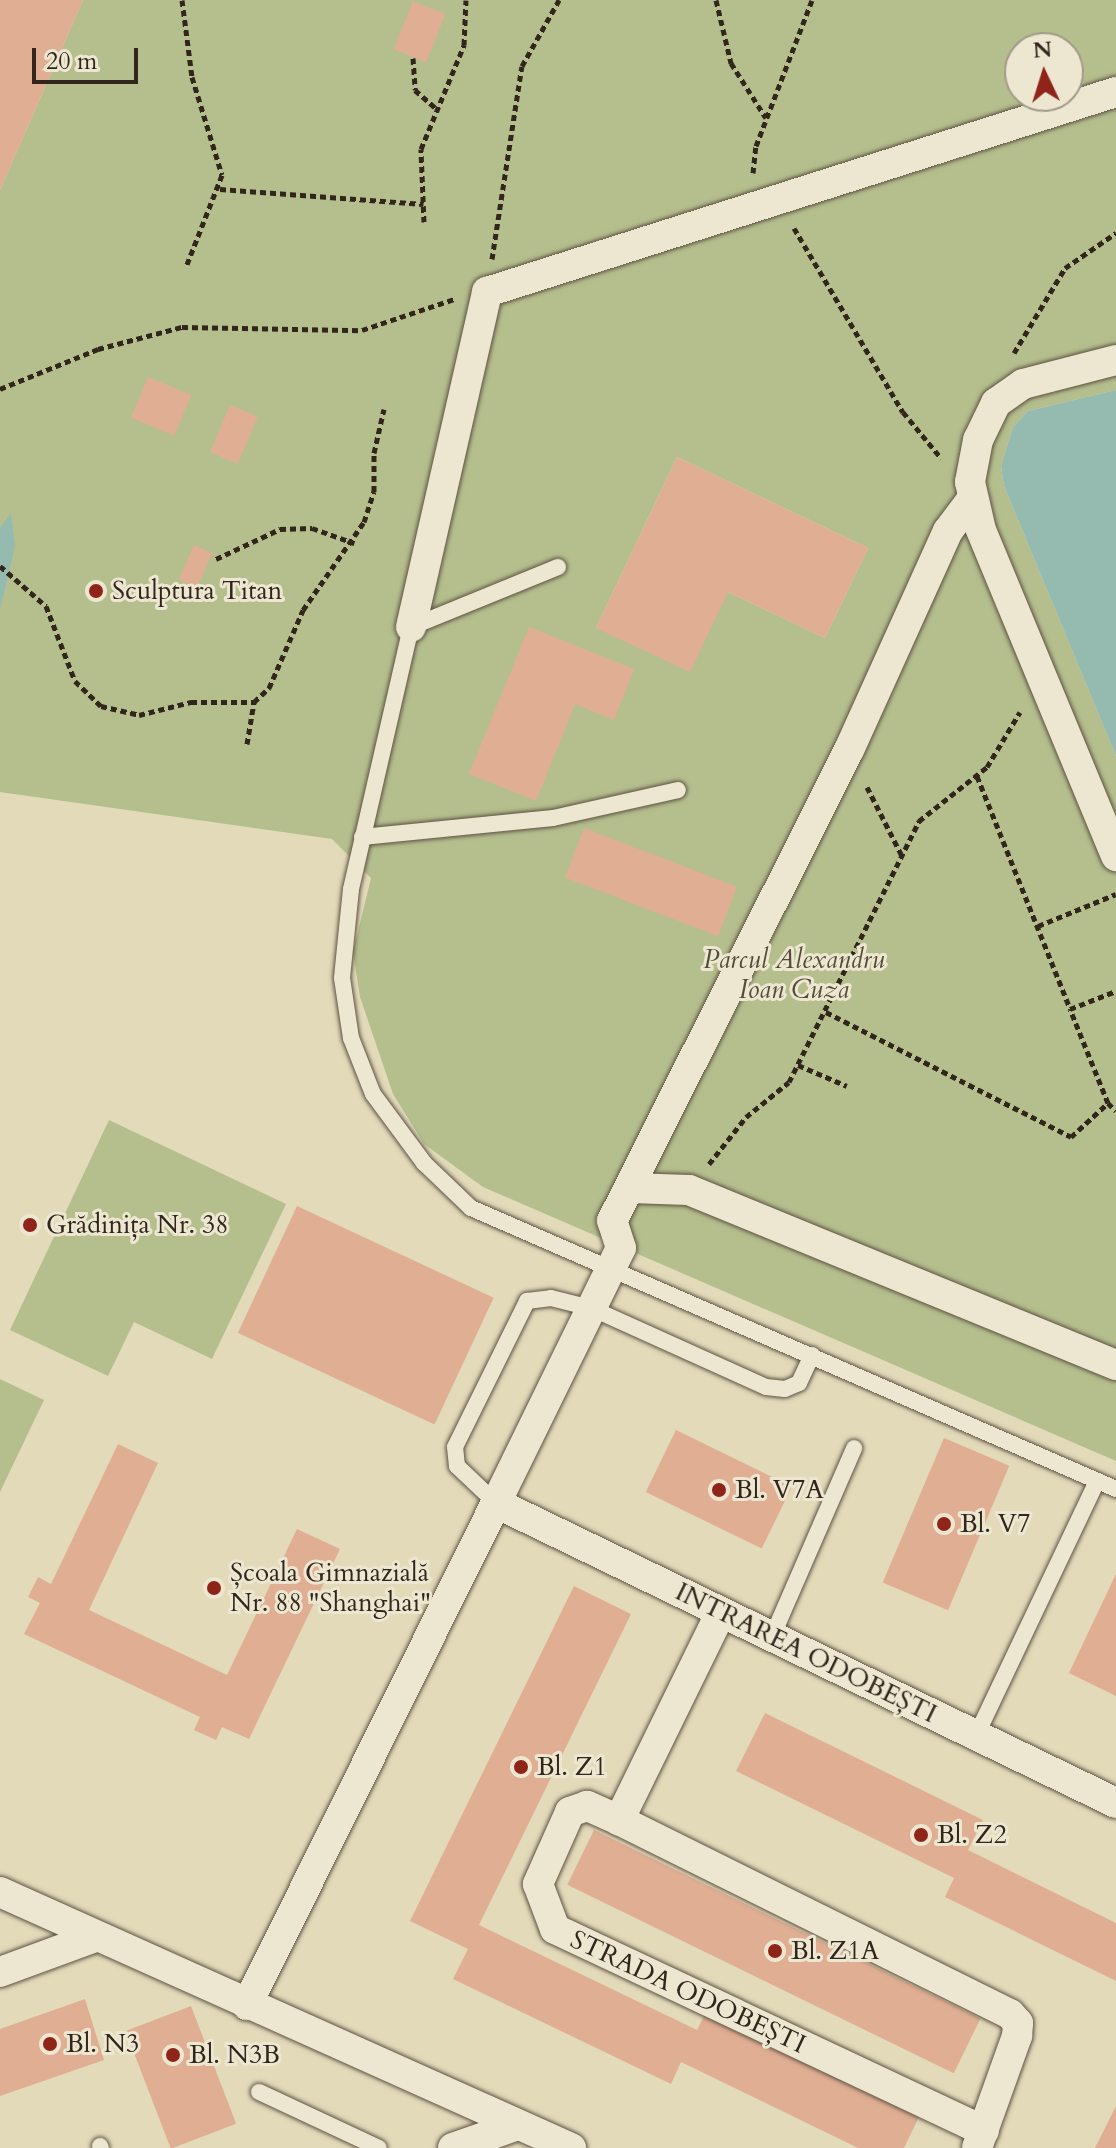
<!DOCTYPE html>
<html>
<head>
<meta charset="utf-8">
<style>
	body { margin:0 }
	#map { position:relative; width:1116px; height:2148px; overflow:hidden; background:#e3daba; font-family:Cardo,serif }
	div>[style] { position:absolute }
	.green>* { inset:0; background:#b5bf8e }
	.water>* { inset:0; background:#95bbb0 }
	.building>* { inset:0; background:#e0ae93; transform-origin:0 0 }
	.path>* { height:5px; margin-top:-2.5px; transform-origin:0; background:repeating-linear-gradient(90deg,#32251b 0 6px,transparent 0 10px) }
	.roads { filter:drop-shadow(0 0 2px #5e5243) drop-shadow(0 0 2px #5e5243) }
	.lane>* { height:16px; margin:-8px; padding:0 8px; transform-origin:8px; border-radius:8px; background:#ede7d2 }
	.street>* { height:30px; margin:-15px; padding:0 15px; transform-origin:15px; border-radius:15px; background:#ede7d2 }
	.dots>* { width:22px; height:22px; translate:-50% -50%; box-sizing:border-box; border:4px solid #ede7d2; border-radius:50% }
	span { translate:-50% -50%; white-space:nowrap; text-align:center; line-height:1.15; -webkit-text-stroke:6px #ede7d2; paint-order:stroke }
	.poi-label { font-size:26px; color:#32251b }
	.left { translate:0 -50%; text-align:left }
	.park-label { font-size:26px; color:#534c38; font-style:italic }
	.street-label { font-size:26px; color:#32251b }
	.north { position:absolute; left:1004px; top:32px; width:80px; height:80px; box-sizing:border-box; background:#ede7d2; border:2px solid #a29989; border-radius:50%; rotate:356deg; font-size:22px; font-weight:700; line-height:32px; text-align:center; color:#32251b }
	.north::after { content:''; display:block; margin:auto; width:28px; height:36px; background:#8f2418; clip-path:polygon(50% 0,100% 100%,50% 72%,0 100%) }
	.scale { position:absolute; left:32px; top:48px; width:106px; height:36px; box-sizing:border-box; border:4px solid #32251b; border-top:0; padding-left:10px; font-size:24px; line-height:28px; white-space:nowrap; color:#32251b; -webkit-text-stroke:6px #ede7d2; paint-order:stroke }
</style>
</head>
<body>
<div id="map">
	<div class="green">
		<i style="clip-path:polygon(evenodd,83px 0,1116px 0,1116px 390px,1028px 411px,1013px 427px,1001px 466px,1004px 486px,1116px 756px,1116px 1461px,483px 1187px,424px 1144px,393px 1094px,360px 997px,353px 952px,371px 878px,332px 839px,0 792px,0 190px,83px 0,1020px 48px,1068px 48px,1068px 96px,1020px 96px,1020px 48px,83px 0,677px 457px,868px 548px,825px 638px,728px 592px,596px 628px,677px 457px)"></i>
		<i style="clip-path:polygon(109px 1120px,286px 1204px,212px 1359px,134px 1322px,108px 1376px,10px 1330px)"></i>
		<i style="clip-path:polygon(0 1379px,44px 1400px,0 1492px)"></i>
	</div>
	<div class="water">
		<i style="clip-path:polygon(1116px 390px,1116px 756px,1004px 486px,1001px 466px,1013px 427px,1028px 411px)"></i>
		<i style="clip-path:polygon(11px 513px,15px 546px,0 610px,0 528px)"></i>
	</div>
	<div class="building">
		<i style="clip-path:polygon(0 0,83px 0,0 190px)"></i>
		<i style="left:413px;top:1px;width:35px;height:52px;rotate:22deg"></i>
		<i style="left:148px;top:377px;width:47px;height:44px;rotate:23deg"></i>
		<i style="left:230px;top:405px;width:30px;height:51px;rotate:23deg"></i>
		<i style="clip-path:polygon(677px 457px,868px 548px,825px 638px,728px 592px,690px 672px,596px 628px)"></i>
		<i style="left:194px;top:545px;width:20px;height:38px;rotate:24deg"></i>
		<i style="clip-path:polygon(529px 627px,634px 669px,614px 720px,575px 704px,536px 801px,469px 774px)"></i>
		<i style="left:584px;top:828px;width:164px;height:53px;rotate:21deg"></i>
		<i style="left:297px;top:1206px;width:217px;height:140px;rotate:25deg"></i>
		<i style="left:676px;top:1430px;width:129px;height:69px;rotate:26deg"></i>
		<i style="left:944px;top:1438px;width:71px;height:157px;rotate:23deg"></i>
		<i style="clip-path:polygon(118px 1444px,158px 1463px,89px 1610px,227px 1675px,297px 1529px,340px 1549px,249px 1739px,222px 1727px,216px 1740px,194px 1730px,200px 1717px,24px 1634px,40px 1603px,28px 1597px,38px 1577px,51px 1584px)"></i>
		<i style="clip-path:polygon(1116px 1574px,1116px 1696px,1069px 1673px)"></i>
		<i style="clip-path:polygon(574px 1586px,631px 1614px,479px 1925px,697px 2030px,705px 2014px,919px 2117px,904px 2148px,858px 2148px,681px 2062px,671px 2084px,453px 1979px,468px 1949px,410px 1921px)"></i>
		<i style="clip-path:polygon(765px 1713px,983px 1820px,968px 1850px,1116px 1923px,1116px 1981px,945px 1897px,954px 1878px,736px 1771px)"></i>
		<i style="left:594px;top:1830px;width:430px;height:61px;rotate:26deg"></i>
		<i style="clip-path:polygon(85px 1999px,104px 2060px,0 2096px,0 2029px)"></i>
		<i style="left:191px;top:2006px;width:126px;height:70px;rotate:69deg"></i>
		<i style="clip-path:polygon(1116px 2106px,1116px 2148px,1095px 2148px)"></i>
	</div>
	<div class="path">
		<i style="left:182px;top:0;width:78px;rotate:82.6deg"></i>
		<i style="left:192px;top:77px;width:102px;rotate:73deg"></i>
		<i style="left:222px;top:175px;width:99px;rotate:111.4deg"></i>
		<i style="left:716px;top:0;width:65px;rotate:76.6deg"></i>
		<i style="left:731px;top:63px;width:65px;rotate:57.5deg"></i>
		<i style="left:413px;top:58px;width:32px;rotate:86deg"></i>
		<i style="left:415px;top:90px;width:29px;rotate:41deg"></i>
		<i style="left:753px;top:173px;width:27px;rotate:-84deg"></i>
		<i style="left:756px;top:146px;width:156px;rotate:-69deg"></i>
		<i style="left:220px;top:189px;width:204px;rotate:4.2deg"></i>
		<i style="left:424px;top:222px;width:73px;rotate:-92.4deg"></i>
		<i style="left:421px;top:149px;width:113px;rotate:-67.5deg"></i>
		<i style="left:464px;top:45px;width:45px;rotate:-87.5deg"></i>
		<i style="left:794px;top:228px;width:214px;rotate:59.4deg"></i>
		<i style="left:903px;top:412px;width:60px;rotate:50.4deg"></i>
		<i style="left:492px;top:259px;width:195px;rotate:-81.2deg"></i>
		<i style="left:522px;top:66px;width:76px;rotate:-60.7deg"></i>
		<i style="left:1014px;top:353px;width:99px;rotate:-59deg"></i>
		<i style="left:1065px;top:268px;width:62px;rotate:-34.5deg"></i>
		<i style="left:0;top:389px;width:106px;rotate:-22.2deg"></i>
		<i style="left:98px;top:349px;width:87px;rotate:-14.7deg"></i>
		<i style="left:182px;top:327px;width:180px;rotate:1deg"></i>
		<i style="left:362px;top:330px;width:97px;rotate:-18.6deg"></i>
		<i style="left:216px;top:559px;width:71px;rotate:-25.1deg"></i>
		<i style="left:280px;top:529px;width:32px;rotate:-2deg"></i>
		<i style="left:312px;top:528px;width:45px;rotate:19.7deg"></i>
		<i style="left:0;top:566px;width:61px;rotate:41deg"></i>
		<i style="left:46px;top:606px;width:80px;rotate:68.9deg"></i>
		<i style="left:75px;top:681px;width:36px;rotate:44deg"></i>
		<i style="left:101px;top:706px;width:39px;rotate:13deg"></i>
		<i style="left:139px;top:715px;width:54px;rotate:-14deg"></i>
		<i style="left:191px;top:702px;width:63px"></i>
		<i style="left:254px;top:702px;width:21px;rotate:-43deg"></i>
		<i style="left:269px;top:688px;width:85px;rotate:-66.4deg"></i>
		<i style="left:303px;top:610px;width:107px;rotate:-55.3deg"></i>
		<i style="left:364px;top:522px;width:32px;rotate:-72deg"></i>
		<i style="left:374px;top:492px;width:39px;rotate:-90deg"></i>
		<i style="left:374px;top:453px;width:45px;rotate:-77.2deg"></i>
		<i style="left:247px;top:744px;width:43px;rotate:-80.5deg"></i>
		<i style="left:977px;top:776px;width:251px;rotate:68.2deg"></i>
		<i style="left:867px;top:787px;width:77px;rotate:63.1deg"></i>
		<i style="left:1038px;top:926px;width:84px;rotate:-22.3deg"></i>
		<i style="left:826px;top:1012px;width:275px;rotate:27deg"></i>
		<i style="left:1071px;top:1137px;width:50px;rotate:-42.6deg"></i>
		<i style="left:1108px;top:1103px;width:11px;rotate:45deg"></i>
		<i style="left:798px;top:1065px;width:53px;rotate:23.2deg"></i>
		<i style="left:1108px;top:1103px;width:101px;rotate:-112deg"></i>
		<i style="left:1070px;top:1009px;width:49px;rotate:-21.4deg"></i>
		<i style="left:709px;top:1164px;width:60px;rotate:-51.8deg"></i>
		<i style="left:746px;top:1117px;width:55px;rotate:-39.1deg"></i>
		<i style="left:789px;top:1082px;width:292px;rotate:-63.5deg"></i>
		<i style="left:919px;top:821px;width:87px;rotate:-38.5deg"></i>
		<i style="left:987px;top:767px;width:64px;rotate:-59deg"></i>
	</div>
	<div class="roads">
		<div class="lane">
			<i style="left:558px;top:567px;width:159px;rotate:157.8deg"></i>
			<i style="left:411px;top:627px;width:269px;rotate:102.9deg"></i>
			<i style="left:351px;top:889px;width:89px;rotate:95.8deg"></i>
			<i style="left:342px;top:978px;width:61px;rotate:81.5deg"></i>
			<i style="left:351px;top:1038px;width:60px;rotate:68.6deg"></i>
			<i style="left:373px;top:1094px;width:86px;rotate:53.5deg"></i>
			<i style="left:424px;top:1163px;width:65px;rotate:43.8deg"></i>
			<i style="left:471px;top:1208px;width:704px;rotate:23.54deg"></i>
			<i style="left:362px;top:837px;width:192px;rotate:-5.7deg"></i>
			<i style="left:553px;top:818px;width:128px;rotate:-12.6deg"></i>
			<i style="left:496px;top:1503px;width:54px;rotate:-136.5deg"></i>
			<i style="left:457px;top:1466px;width:19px;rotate:-96deg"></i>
			<i style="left:455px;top:1447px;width:163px;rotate:-63.7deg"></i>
			<i style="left:527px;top:1301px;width:24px;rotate:-7deg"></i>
			<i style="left:551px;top:1298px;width:41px;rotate:14deg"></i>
			<i style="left:591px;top:1308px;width:192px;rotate:24.3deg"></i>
			<i style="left:766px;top:1387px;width:19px;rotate:6deg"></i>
			<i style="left:785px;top:1389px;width:15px;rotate:-23deg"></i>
			<i style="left:799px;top:1383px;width:31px;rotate:-65deg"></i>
			<i style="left:772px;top:1637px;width:206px;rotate:-66.5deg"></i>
			<i style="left:976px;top:1736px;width:282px;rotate:-64.6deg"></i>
			<i style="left:259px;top:2092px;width:132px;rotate:25deg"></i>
			<i style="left:100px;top:2146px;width:2px;rotate:63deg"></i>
		</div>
		<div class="street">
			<i style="left:1116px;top:360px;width:96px;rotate:165.5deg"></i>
			<i style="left:1023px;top:384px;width:33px;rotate:145deg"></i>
			<i style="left:996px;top:403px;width:41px;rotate:115.9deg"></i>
			<i style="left:978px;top:440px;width:43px;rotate:100.8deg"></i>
			<i style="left:970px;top:482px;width:49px;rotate:77.1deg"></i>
			<i style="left:981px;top:530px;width:353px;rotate:67.5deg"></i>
			<i style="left:411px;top:627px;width:344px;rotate:-77.2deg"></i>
			<i style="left:487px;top:292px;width:660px;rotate:-17.64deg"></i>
			<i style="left:630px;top:1188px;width:59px;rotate:1.9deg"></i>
			<i style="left:689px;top:1190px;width:461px;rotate:22.3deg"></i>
			<i style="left:496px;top:1503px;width:284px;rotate:-63.9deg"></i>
			<i style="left:621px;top:1248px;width:28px;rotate:-108deg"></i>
			<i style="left:612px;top:1221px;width:527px;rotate:-63.29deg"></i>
			<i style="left:849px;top:750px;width:240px;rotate:-65.7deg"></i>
			<i style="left:948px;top:531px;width:40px;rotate:-53deg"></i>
			<i style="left:721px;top:1612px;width:232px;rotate:116.1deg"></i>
			<i style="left:619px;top:1820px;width:436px;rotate:26.4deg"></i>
			<i style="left:1010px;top:2014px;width:12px;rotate:48deg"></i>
			<i style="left:1018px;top:2023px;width:13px;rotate:94deg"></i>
			<i style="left:1017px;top:2036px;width:119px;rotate:109.7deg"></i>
			<i style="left:619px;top:1820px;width:35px;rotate:-156deg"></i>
			<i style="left:587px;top:1806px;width:18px;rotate:161deg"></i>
			<i style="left:570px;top:1812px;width:79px;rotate:114deg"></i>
			<i style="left:538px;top:1884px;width:48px;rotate:69.3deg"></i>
			<i style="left:555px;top:1929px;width:474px;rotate:25.2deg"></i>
			<i style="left:0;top:1892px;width:626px;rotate:24.15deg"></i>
			<i style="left:0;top:1972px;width:101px;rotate:-20.2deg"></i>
			<i style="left:247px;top:2005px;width:560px;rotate:-63.62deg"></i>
			<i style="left:496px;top:1503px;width:689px;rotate:25.82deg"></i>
			<i style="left:453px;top:2148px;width:69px;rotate:-19.5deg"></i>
		</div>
	</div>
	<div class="dots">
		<i style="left:96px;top:591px;background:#8f2418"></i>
		<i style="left:30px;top:1225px;background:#8f2418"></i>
		<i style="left:719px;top:1490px;background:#8f2418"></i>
		<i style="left:944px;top:1524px;background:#8f2418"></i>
		<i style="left:214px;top:1588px;background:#8f2418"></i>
		<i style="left:521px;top:1767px;background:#8f2418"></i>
		<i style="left:921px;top:1835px;background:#8f2418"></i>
		<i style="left:775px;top:1951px;background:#8f2418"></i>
		<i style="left:50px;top:2044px;background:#8f2418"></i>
		<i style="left:173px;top:2055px;background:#8f2418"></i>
	</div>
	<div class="poi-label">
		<span class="left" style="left:112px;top:591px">Sculptura Titan</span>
		<span class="left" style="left:46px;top:1225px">Grădinița Nr. 38</span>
		<span class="left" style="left:735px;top:1490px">Bl. V7A</span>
		<span class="left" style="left:960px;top:1524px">Bl. V7</span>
		<span class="left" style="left:230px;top:1588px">Școala Gimnazială<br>Nr. 88 "Shanghai"</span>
		<span class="left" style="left:537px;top:1767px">Bl. Z1</span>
		<span class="left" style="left:937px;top:1835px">Bl. Z2</span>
		<span class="left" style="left:791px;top:1951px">Bl. Z1A</span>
		<span class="left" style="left:66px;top:2044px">Bl. N3</span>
		<span class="left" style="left:189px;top:2055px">Bl. N3B</span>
	</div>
	<div class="park-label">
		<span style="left:794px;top:975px">Parcul Alexandru<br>Ioan Cuza</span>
	</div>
	<div class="street-label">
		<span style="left:806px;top:1653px;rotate:26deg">INTRAREA ODOBEȘTI</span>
		<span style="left:688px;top:1992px;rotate:25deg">STRADA ODOBEȘTI</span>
	</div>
	<div class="north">N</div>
	<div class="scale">20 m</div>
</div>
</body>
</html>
